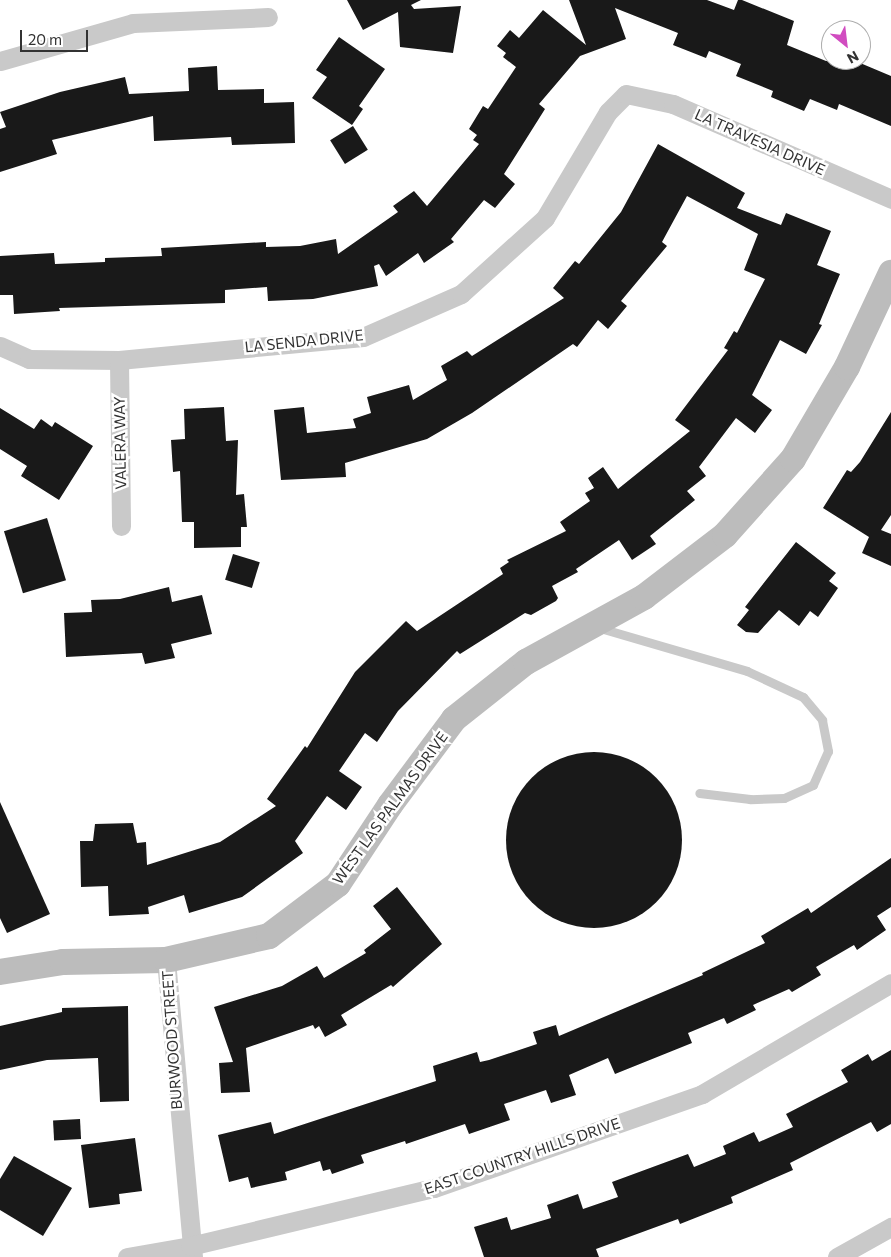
<!DOCTYPE html>
<html>
<head>
<meta charset="utf-8">
<style>
	body { margin:0 }
	#map { position:relative; width:891px; height:1257px; overflow:hidden; background:#fff; font-family:Commissioner,sans-serif }
	div>[style] { position:absolute }
	.building>* { inset:0; background:#191919; transform-origin:0 0 }
	.round { border-radius:50% }
	.lane>* { height:9px; margin:-4.5px; padding:0 4.5px; transform-origin:4.5px; border-radius:4.5px; background:#c9c9c9 }
	.street>* { height:19px; margin:-9.5px; padding:0 9.5px; transform-origin:9.5px; border-radius:9.5px; background:#c9c9c9 }
	.secondary>* { height:26px; margin:-13px; padding:0 13px; transform-origin:13px; border-radius:13px; background:#bcbcbc }
	span { translate:-50% -50%; white-space:nowrap; text-align:center; line-height:1.15; -webkit-text-stroke:5px #fff; paint-order:stroke }
	.street-label { font-size:15px; color:#323232 }
	.north { position:absolute; left:821px; top:20px; width:50px; height:50px; box-sizing:border-box; background:#fff; border:1px solid #adadad; border-radius:50%; rotate:151deg; font-size:14px; font-weight:700; line-height:20px; text-align:center; color:#323232 }
	.north::after { content:''; display:block; margin:auto; width:18px; height:22px; background:#d14cc0; clip-path:polygon(50% 0,100% 100%,50% 72%,0 100%) }
	.scale { position:absolute; left:20px; top:30px; width:68px; height:22px; box-sizing:border-box; border:2px solid #323232; border-top:0; padding-left:6px; font-size:15px; line-height:18px; white-space:nowrap; color:#323232; -webkit-text-stroke:4px #fff; paint-order:stroke }
</style>
</head>
<body>
<div id="map">
	<div class="building">
		<i style="clip-path:polygon(347px 0,421px 0,411px 5px,414px 9px,461px 6px,453px 53px,400px 47px,398px 12px,363px 30px)"></i>
		<i style="clip-path:polygon(569px 0,707px 0,734px 10px,738px 0,742px 0,794px 21px,787px 45px,826px 61px,853px 60px,891px 76px,891px 126px,839px 104px,837px 110px,810px 99px,804px 111px,771px 97px,773px 91px,736px 76px,741px 64px,709px 51px,706px 58px,673px 45px,678px 33px,615px 8px,626px 39px,580px 56px,539px 104px,545px 109px,504px 174px,515px 184px,495px 208px,484px 200px,451px 239px,454px 242px,424px 263px,418px 253px,386px 276px,379px 264px,374px 266px,378px 286px,313px 299px,268px 301px,267px 287px,225px 290px,225px 303px,59px 308px,60px 311px,14px 314px,13px 295px,0 295px,0 256px,54px 253px,55px 264px,105px 262px,105px 258px,162px 256px,161px 248px,266px 242px,266px 247px,300px 246px,336px 239px,338px 254px,398px 212px,393px 206px,414px 191px,427px 206px,479px 144px,473px 140px,477px 135px,469px 129px,483px 106px,488px 109px,516px 67px,503px 57px,506px 53px,497px 46px,510px 30px,519px 38px,543px 10px,586px 45px)"></i>
		<i style="clip-path:polygon(339px 37px,385px 69px,359px 106px,363px 109px,352px 125px,312px 98px,327px 77px,316px 70px)"></i>
		<i style="clip-path:polygon(217px 66px,218px 90px,264px 89px,264px 103px,294px 102px,295px 143px,232px 145px,231px 137px,154px 141px,153px 116px,52px 140px,57px 154px,0 172px,0 129px,6px 127px,0 112px,60px 92px,125px 77px,129px 94px,189px 91px,188px 68px)"></i>
		<i style="left:353px;top:126px;width:28px;height:27px;rotate:58deg"></i>
		<i style="clip-path:polygon(658px 144px,745px 193px,737px 208px,781px 225px,786px 213px,831px 231px,817px 265px,840px 274px,819px 324px,822px 325px,806px 354px,780px 340px,752px 395px,772px 410px,755px 433px,736px 418px,699px 467px,706px 476px,687px 491px,695px 500px,650px 536px,656px 544px,632px 560px,619px 540px,576px 569px,578px 572px,552px 586px,558px 598px,556px 601px,531px 615px,525px 613px,460px 654px,457px 651px,398px 711px,377px 742px,365px 733px,339px 771px,362px 787px,346px 810px,327px 796px,295px 841px,303px 853px,242px 897px,189px 913px,184px 895px,148px 907px,149px 914px,109px 916px,108px 886px,81px 887px,80px 841px,93px 841px,95px 824px,133px 823px,137px 843px,146px 842px,147px 865px,220px 842px,276px 806px,267px 799px,305px 746px,307px 748px,355px 672px,406px 621px,417px 631px,503px 574px,500px 568px,509px 562px,507px 560px,566px 531px,560px 522px,590px 501px,585px 493px,594px 488px,588px 478px,603px 467px,618px 489px,690px 431px,675px 420px,728px 350px,724px 348px,734px 331px,737px 333px,765px 279px,744px 270px,758px 234px,687px 196px,662px 242px,667px 246px,621px 301px,627px 306px,608px 329px,598px 320px,577px 347px,573px 344px,472px 413px,427px 439px,345px 463px,346px 477px,281px 480px,274px 410px,304px 407px,307px 433px,356px 428px,353px 419px,371px 413px,367px 397px,409px 385px,413px 400px,447px 380px,441px 366px,467px 351px,472px 356px,564px 298px,553px 288px,575px 261px,579px 264px,621px 212px)"></i>
		<i style="clip-path:polygon(224px 407px,226px 441px,238px 440px,236px 495px,244px 494px,247px 527px,241px 527px,241px 547px,194px 548px,194px 522px,182px 522px,180px 471px,173px 472px,171px 440px,185px 439px,184px 409px)"></i>
		<i style="clip-path:polygon(0 408px,34px 429px,41px 419px,52px 427px,55px 422px,93px 446px,59px 500px,21px 476px,27px 466px,0 449px)"></i>
		<i style="clip-path:polygon(891px 412px,891px 515px,881px 530px,891px 534px,891px 566px,862px 553px,869px 537px,823px 508px,847px 470px,851px 472px,860px 462px)"></i>
		<i style="left:47px;top:518px;width:65px;height:45px;rotate:73deg"></i>
		<i style="clip-path:polygon(796px 542px,836px 573px,829px 581px,838px 588px,818px 617px,810px 611px,799px 626px,779px 610px,758px 633px,746px 632px,737px 625px,749px 610px,745px 607px)"></i>
		<i style="left:233px;top:554px;width:28px;height:27px;rotate:17deg"></i>
		<i style="clip-path:polygon(169px 587px,172px 602px,202px 595px,212px 634px,171px 644px,175px 658px,145px 664px,142px 653px,66px 657px,64px 613px,92px 612px,91px 600px,120px 599px)"></i>
		<i class="round" style="left:506px;top:752px;width:176px;height:176px"></i>
		<i style="clip-path:polygon(0 802px,50px 914px,7px 933px,0 918px)"></i>
		<i style="clip-path:polygon(891px 858px,891px 907px,877px 916px,886px 930px,857px 950px,854px 945px,816px 967px,821px 975px,792px 992px,789px 989px,753px 1005px,756px 1010px,727px 1024px,724px 1018px,688px 1033px,692px 1043px,615px 1074px,608px 1058px,569px 1075px,576px 1095px,551px 1103px,546px 1090px,504px 1104px,510px 1120px,469px 1134px,465px 1124px,406px 1144px,405px 1141px,361px 1155px,364px 1163px,332px 1174px,330px 1169px,323px 1171px,320px 1161px,285px 1172px,287px 1180px,251px 1188px,248px 1177px,229px 1182px,218px 1135px,271px 1122px,274px 1134px,436px 1081px,433px 1066px,477px 1052px,480px 1062px,489px 1060px,537px 1044px,533px 1032px,556px 1025px,559px 1036px,703px 975px,702px 973px,765px 943px,761px 936px,808px 908px,811px 913px)"></i>
		<i style="clip-path:polygon(397px 887px,442px 944px,393px 987px,391px 985px,341px 1015px,347px 1025px,325px 1037px,319px 1026px,315px 1029px,313px 1025px,246px 1048px,250px 1092px,221px 1093px,219px 1063px,233px 1062px,214px 1007px,282px 986px,317px 966px,324px 978px,366px 953px,364px 950px,391px 929px,373px 906px)"></i>
		<i style="clip-path:polygon(128px 1006px,129px 1101px,100px 1102px,98px 1058px,47px 1060px,0 1070px,0 1026px,62px 1012px,62px 1008px)"></i>
		<i style="clip-path:polygon(891px 1050px,891px 1124px,877px 1132px,871px 1122px,790px 1163px,793px 1170px,731px 1197px,733px 1203px,680px 1224px,678px 1219px,596px 1249px,599px 1257px,484px 1257px,474px 1227px,507px 1217px,511px 1230px,551px 1218px,547px 1205px,578px 1194px,583px 1209px,618px 1197px,612px 1182px,688px 1154px,694px 1167px,726px 1154px,723px 1146px,754px 1132px,759px 1142px,793px 1127px,786px 1114px,848px 1082px,841px 1070px,868px 1054px,872px 1061px)"></i>
		<i style="left:80px;top:1119px;width:20px;height:27px;rotate:87deg"></i>
		<i style="clip-path:polygon(135px 1138px,142px 1191px,119px 1194px,120px 1204px,89px 1208px,81px 1145px)"></i>
		<i style="clip-path:polygon(14px 1156px,72px 1188px,43px 1236px,0 1210px,0 1179px)"></i>
	</div>
	<div class="lane">
		<i style="left:600px;top:628px;width:153px;rotate:16.3deg"></i>
		<i style="left:747px;top:671px;width:62px;rotate:24.9deg"></i>
		<i style="left:803px;top:697px;width:30px;rotate:50deg"></i>
		<i style="left:822px;top:720px;width:32px;rotate:79deg"></i>
		<i style="left:828px;top:751px;width:37px;rotate:114deg"></i>
		<i style="left:813px;top:785px;width:32px;rotate:156deg"></i>
		<i style="left:784px;top:798px;width:34px;rotate:178deg"></i>
		<i style="left:750px;top:799px;width:51px;rotate:-173.3deg"></i>
	</div>
	<div class="street">
		<i style="left:0;top:61px;width:138px;rotate:-15.9deg"></i>
		<i style="left:133px;top:23px;width:135px;rotate:-2.5deg"></i>
		<i style="left:0;top:346px;width:32px;rotate:24deg"></i>
		<i style="left:29px;top:359px;width:90px;rotate:0.6deg"></i>
		<i style="left:119px;top:360px;width:245px;rotate:-5.4deg"></i>
		<i style="left:363px;top:337px;width:107px;rotate:-23.7deg"></i>
		<i style="left:461px;top:294px;width:113px;rotate:-42.1deg"></i>
		<i style="left:545px;top:218px;width:123px;rotate:-59.3deg"></i>
		<i style="left:608px;top:112px;width:25px;rotate:-45deg"></i>
		<i style="left:626px;top:94px;width:48px;rotate:12deg"></i>
		<i style="left:673px;top:104px;width:238px;rotate:23.5deg"></i>
		<i style="left:119px;top:360px;width:166px;rotate:89.3deg"></i>
		<i style="left:166px;top:960px;width:298px;rotate:84.8deg"></i>
		<i style="left:127px;top:1257px;width:64px;rotate:-9.9deg"></i>
		<i style="left:190px;top:1246px;width:251px;rotate:-13.4deg"></i>
		<i style="left:434px;top:1188px;width:284px;rotate:-19.3deg"></i>
		<i style="left:702px;top:1094px;width:219px;rotate:-30.4deg"></i>
		<i style="left:837px;top:1257px;width:62px;rotate:-29.1deg"></i>
	</div>
	<div class="secondary">
		<i style="left:0;top:972px;width:64px;rotate:-9deg"></i>
		<i style="left:63px;top:962px;width:103px;rotate:-1.1deg"></i>
		<i style="left:166px;top:960px;width:106px;rotate:-13.1deg"></i>
		<i style="left:269px;top:936px;width:86px;rotate:-37deg"></i>
		<i style="left:338px;top:884px;width:95px;rotate:-56.6deg"></i>
		<i style="left:390px;top:805px;width:107px;rotate:-53.3deg"></i>
		<i style="left:454px;top:719px;width:92px;rotate:-38.4deg"></i>
		<i style="left:526px;top:662px;width:135px;rotate:-28.8deg"></i>
		<i style="left:644px;top:597px;width:102px;rotate:-37.4deg"></i>
		<i style="left:725px;top:535px;width:102px;rotate:-48.2deg"></i>
		<i style="left:793px;top:459px;width:107px;rotate:-59.6deg"></i>
		<i style="left:847px;top:367px;width:104px;rotate:-64.9deg"></i>
	</div>
	<div class="street-label">
		<span style="left:760px;top:142px;rotate:24deg">LA TRAVESIA DRIVE</span>
		<span style="left:304px;top:341px;rotate:-6deg">LA SENDA DRIVE</span>
		<span style="left:120px;top:443px;rotate:-91deg">VALERA WAY</span>
		<span style="left:390px;top:808px;rotate:-54deg">WEST LAS PALMAS DRIVE</span>
		<span style="left:172px;top:1040px;rotate:-94deg">BURWOOD STREET</span>
		<span style="left:522px;top:1156px;rotate:-19deg">EAST COUNTRY HILLS DRIVE</span>
	</div>
	<div class="north">N</div>
	<div class="scale">20 m</div>
</div>
</body>
</html>
